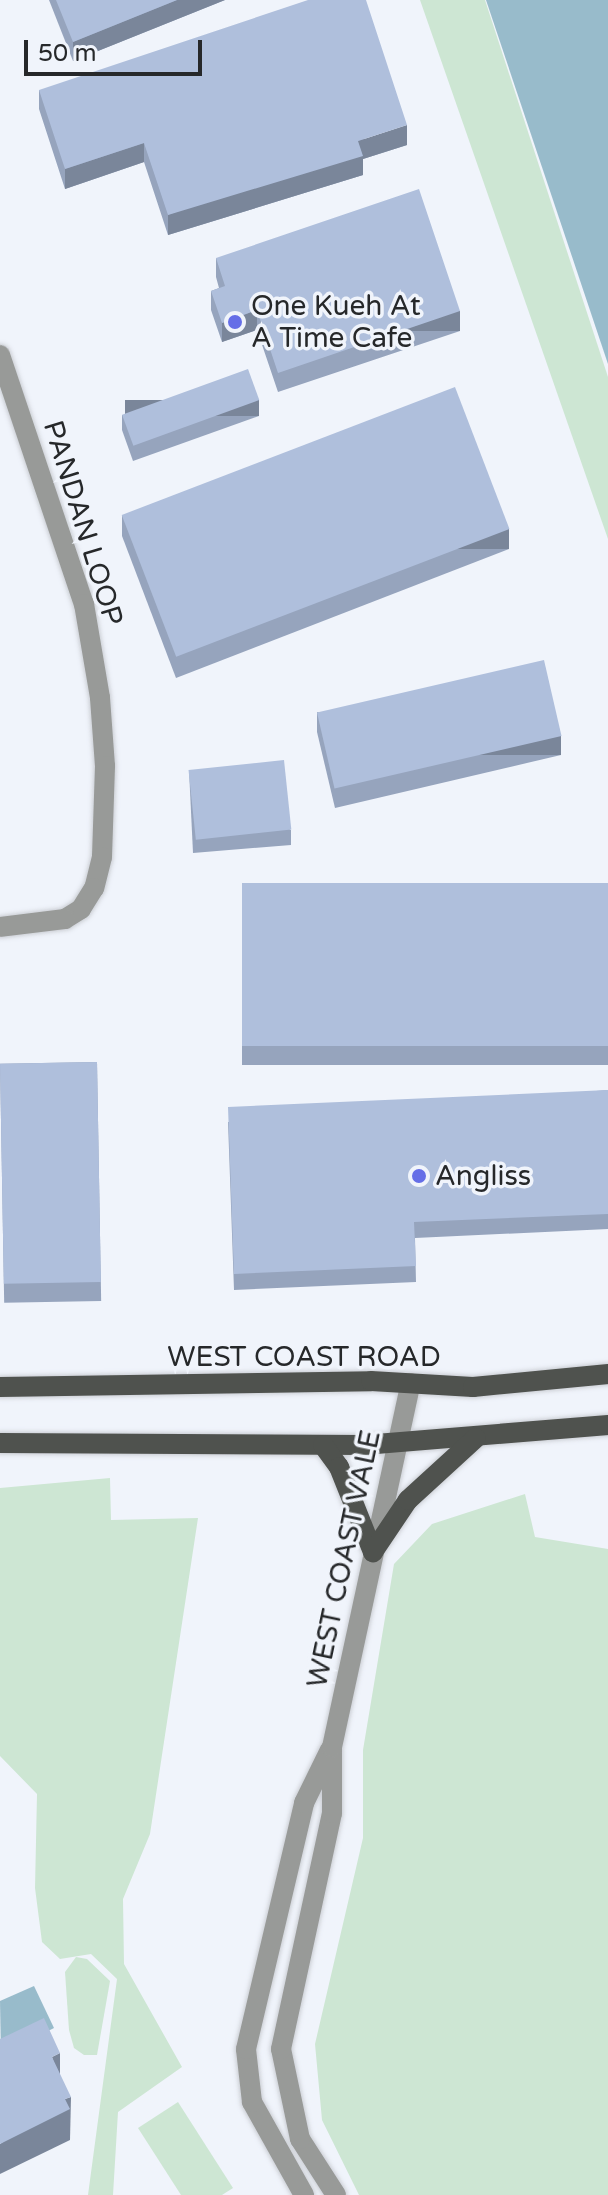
<!DOCTYPE html>
<html>
<head>
<meta charset="utf-8">
<style>
	body { margin:0 }
	#map { position:relative; width:608px; height:2195px; overflow:hidden; background:#f0f4fb; font-family:"Varela Round",sans-serif }
	div>[style] { position:absolute }
	.green>* { inset:0; background:#cde6d3 }
	.water>* { inset:0; background:#98bbcb }
	.roads { filter:drop-shadow(0 0 2px #cccfd5) drop-shadow(0 0 2px #cccfd5) }
	.minor>* { height:20px; margin:-10px; padding:0 10px; transform-origin:10px; border-radius:10px; background:#989a98 }
	.primary>* { height:20px; margin:-10px; padding:0 10px; transform-origin:10px; border-radius:10px; background:#4f524e }
	.wall>* { inset:0; background:#96a4bd; transform-origin:0 0 }
	.shaded-wall>* { inset:0; background:#7a869a; transform-origin:0 0 }
	.building>* { inset:0; background:#afbfdc; transform-origin:0 0 }
	.dots>* { width:22px; height:22px; translate:-50% -50%; box-sizing:border-box; border:4px solid #f0f4fb; border-radius:50% }
	span { translate:-50% -50%; white-space:nowrap; text-align:center; line-height:1.15; -webkit-text-stroke:7px #f0f4fb; paint-order:stroke }
	.poi-label { font-size:28px; color:#26282a }
	.left { translate:0 -50%; text-align:left }
	.street-label { font-size:28px; color:#26282a }
	.scale { position:absolute; left:24px; top:40px; width:178px; height:36px; box-sizing:border-box; border:4px solid #26282a; border-top:0; padding-left:10px; font-size:24px; line-height:28px; white-space:nowrap; color:#26282a; -webkit-text-stroke:6px #f0f4fb; paint-order:stroke }
</style>
</head>
<body>
<div id="map">
	<div class="green">
		<i style="clip-path:polygon(420px 0,485px 0,608px 377px,608px 539px)"></i>
		<i style="clip-path:polygon(110px 1478px,111px 1520px,198px 1518px,150px 1834px,123px 1899px,124px 1964px,182px 2067px,118px 2112px,113px 2195px,88px 2195px,117px 1979px,91px 1954px,60px 1959px,42px 1942px,35px 1888px,37px 1794px,0 1756px,0 1488px)"></i>
		<i style="clip-path:polygon(525px 1494px,535px 1537px,608px 1549px,608px 2195px,359px 2195px,322px 2120px,315px 2044px,363px 1838px,363px 1750px,394px 1564px,432px 1524px)"></i>
		<i style="clip-path:polygon(76px 1957px,87px 1959px,110px 1981px,97px 2055px,84px 2055px,74px 2048px,69px 2030px,65px 1972px)"></i>
		<i style="clip-path:polygon(178px 2102px,233px 2188px,222px 2195px,181px 2195px,138px 2128px)"></i>
	</div>
	<div class="water">
		<i style="clip-path:polygon(486px 0,608px 0,608px 364px)"></i>
		<i style="clip-path:polygon(34px 1986px,54px 2028px,1px 2055px,0 2001px)"></i>
	</div>
	<div class="roads">
		<div class="minor">
			<i style="left:0;top:355px;width:263px;rotate:71.4deg"></i>
			<i style="left:84px;top:604px;width:95px;rotate:80.3deg"></i>
			<i style="left:100px;top:698px;width:68px;rotate:85.8deg"></i>
			<i style="left:105px;top:766px;width:91px;rotate:91.9deg"></i>
			<i style="left:102px;top:857px;width:32px;rotate:104deg"></i>
			<i style="left:94px;top:888px;width:25px;rotate:122deg"></i>
			<i style="left:81px;top:909px;width:19px;rotate:148deg"></i>
			<i style="left:65px;top:919px;width:65px;rotate:173deg"></i>
			<i style="left:304px;top:2195px;width:107px;rotate:-119.2deg"></i>
			<i style="left:252px;top:2102px;width:53px;rotate:-96.5deg"></i>
			<i style="left:246px;top:2049px;width:253px;rotate:-76.7deg"></i>
			<i style="left:304px;top:1803px;width:59px;rotate:-63.9deg"></i>
			<i style="left:336px;top:2195px;width:67px;rotate:-122.7deg"></i>
			<i style="left:300px;top:2139px;width:92px;rotate:-101.9deg"></i>
			<i style="left:281px;top:2049px;width:241px;rotate:-77.8deg"></i>
			<i style="left:332px;top:1813px;width:66px;rotate:-90deg"></i>
			<i style="left:332px;top:1747px;width:372px;rotate:-77.8deg"></i>
		</div>
		<div class="primary">
			<i style="left:0;top:1387px;width:371px;rotate:-0.9deg"></i>
			<i style="left:371px;top:1381px;width:102px;rotate:3.4deg"></i>
			<i style="left:473px;top:1387px;width:136px;rotate:-5.5deg"></i>
			<i style="left:0;top:1443px;width:364px;rotate:0.3deg"></i>
			<i style="left:364px;top:1445px;width:245px;rotate:-4.7deg"></i>
			<i style="left:323px;top:1445px;width:27px;rotate:54deg"></i>
			<i style="left:339px;top:1467px;width:92px;rotate:68.2deg"></i>
			<i style="left:373px;top:1552px;width:63px;rotate:-56.1deg"></i>
			<i style="left:408px;top:1500px;width:92px;rotate:-42.4deg"></i>
		</div>
	</div>
	<div class="wall">
		<i style="clip-path:polygon(49px 0,225px 0,73px 61px)"></i>
		<i style="clip-path:polygon(39px 90px,407px 145px,363px 159px,363px 175px,168px 235px,144px 162px,65px 189px,39px 109px)"></i>
		<i style="clip-path:polygon(216px 258px,460px 331px,278px 392px,257px 330px,222px 342px,211px 310px,211px 291px,219px 288px,216px 277px)"></i>
		<i style="clip-path:polygon(122px 415px,259px 416px,133px 461px,122px 430px)"></i>
		<i style="clip-path:polygon(122px 516px,509px 549px,176px 678px,122px 536px)"></i>
		<i style="clip-path:polygon(317px 712px,561px 755px,335px 808px,317px 732px)"></i>
		<i style="clip-path:polygon(189px 770px,291px 830px,291px 845px,193px 853px)"></i>
		<i style="left:608px;top:883px;width:182px;height:366px;rotate:90deg"></i>
		<i style="left:97px;top:1062px;width:239px;height:97px;rotate:89deg"></i>
		<i style="clip-path:polygon(608px 1090px,608px 1229px,415px 1238px,416px 1282px,234px 1290px,228px 1122px)"></i>
	</div>
	<div class="shaded-wall">
		<i style="clip-path:polygon(177px 0,225px 0,73px 61px,73px 42px)"></i>
		<i style="clip-path:polygon(407px 125px,407px 145px,363px 159px,363px 175px,168px 235px,168px 215px,358px 141px)"></i>
		<i style="clip-path:polygon(144px 143px,144px 162px,65px 189px,65px 169px)"></i>
		<i style="clip-path:polygon(257px 310px,257px 330px,222px 342px,222px 323px)"></i>
		<i style="left:460px;top:311px;width:20px;height:192px;rotate:90deg"></i>
		<i style="left:259px;top:400px;width:16px;height:134px;rotate:90deg"></i>
		<i style="left:509px;top:529px;width:20px;height:357px;rotate:90deg"></i>
		<i style="left:561px;top:736px;width:19px;height:232px;rotate:90deg"></i>
		<i style="clip-path:polygon(60px 2053px,60px 2083px,52px 2057px)"></i>
		<i style="clip-path:polygon(71px 2097px,70px 2140px,0 2174px,0 2144px,65px 2099px)"></i>
	</div>
	<div class="building">
		<i style="clip-path:polygon(56px 0,177px 0,73px 42px)"></i>
		<i style="clip-path:polygon(308px 0,366px 0,407px 125px,358px 141px,363px 156px,168px 215px,144px 143px,65px 169px,39px 90px)"></i>
		<i style="clip-path:polygon(419px 189px,460px 311px,278px 373px,257px 310px,222px 323px,211px 291px,225px 286px,216px 258px)"></i>
		<i style="left:248px;top:369px;width:33px;height:134px;rotate:70deg"></i>
		<i style="left:455px;top:387px;width:152px;height:357px;rotate:69deg"></i>
		<i style="left:544px;top:660px;width:78px;height:233px;rotate:77deg"></i>
		<i style="left:284px;top:760px;width:70px;height:96px;rotate:84deg"></i>
		<i style="left:608px;top:883px;width:163px;height:366px;rotate:90deg"></i>
		<i style="left:97px;top:1062px;width:220px;height:97px;rotate:89deg"></i>
		<i style="clip-path:polygon(608px 1090px,608px 1214px,414px 1222px,416px 1266px,234px 1274px,228px 1107px)"></i>
		<i style="clip-path:polygon(44px 2018px,60px 2053px,52px 2057px,71px 2097px,65px 2099px,70px 2109px,0 2144px,0 2039px)"></i>
	</div>
	<div class="dots">
		<i style="left:235px;top:322px;background:#656ee7"></i>
		<i style="left:419px;top:1176px;background:#656ee7"></i>
	</div>
	<div class="poi-label">
		<span class="left" style="left:251px;top:322px">One Kueh At<br>A Time Cafe</span>
		<span class="left" style="left:435px;top:1176px">Angliss</span>
	</div>
	<div class="street-label">
		<span style="left:83px;top:523px;rotate:73deg">PANDAN LOOP</span>
		<span style="left:304px;top:1357px">WEST COAST ROAD</span>
		<span style="left:344px;top:1559px;rotate:-78deg">WEST COAST VALE</span>
	</div>
	<div class="scale">50 m</div>
</div>
</body>
</html>
